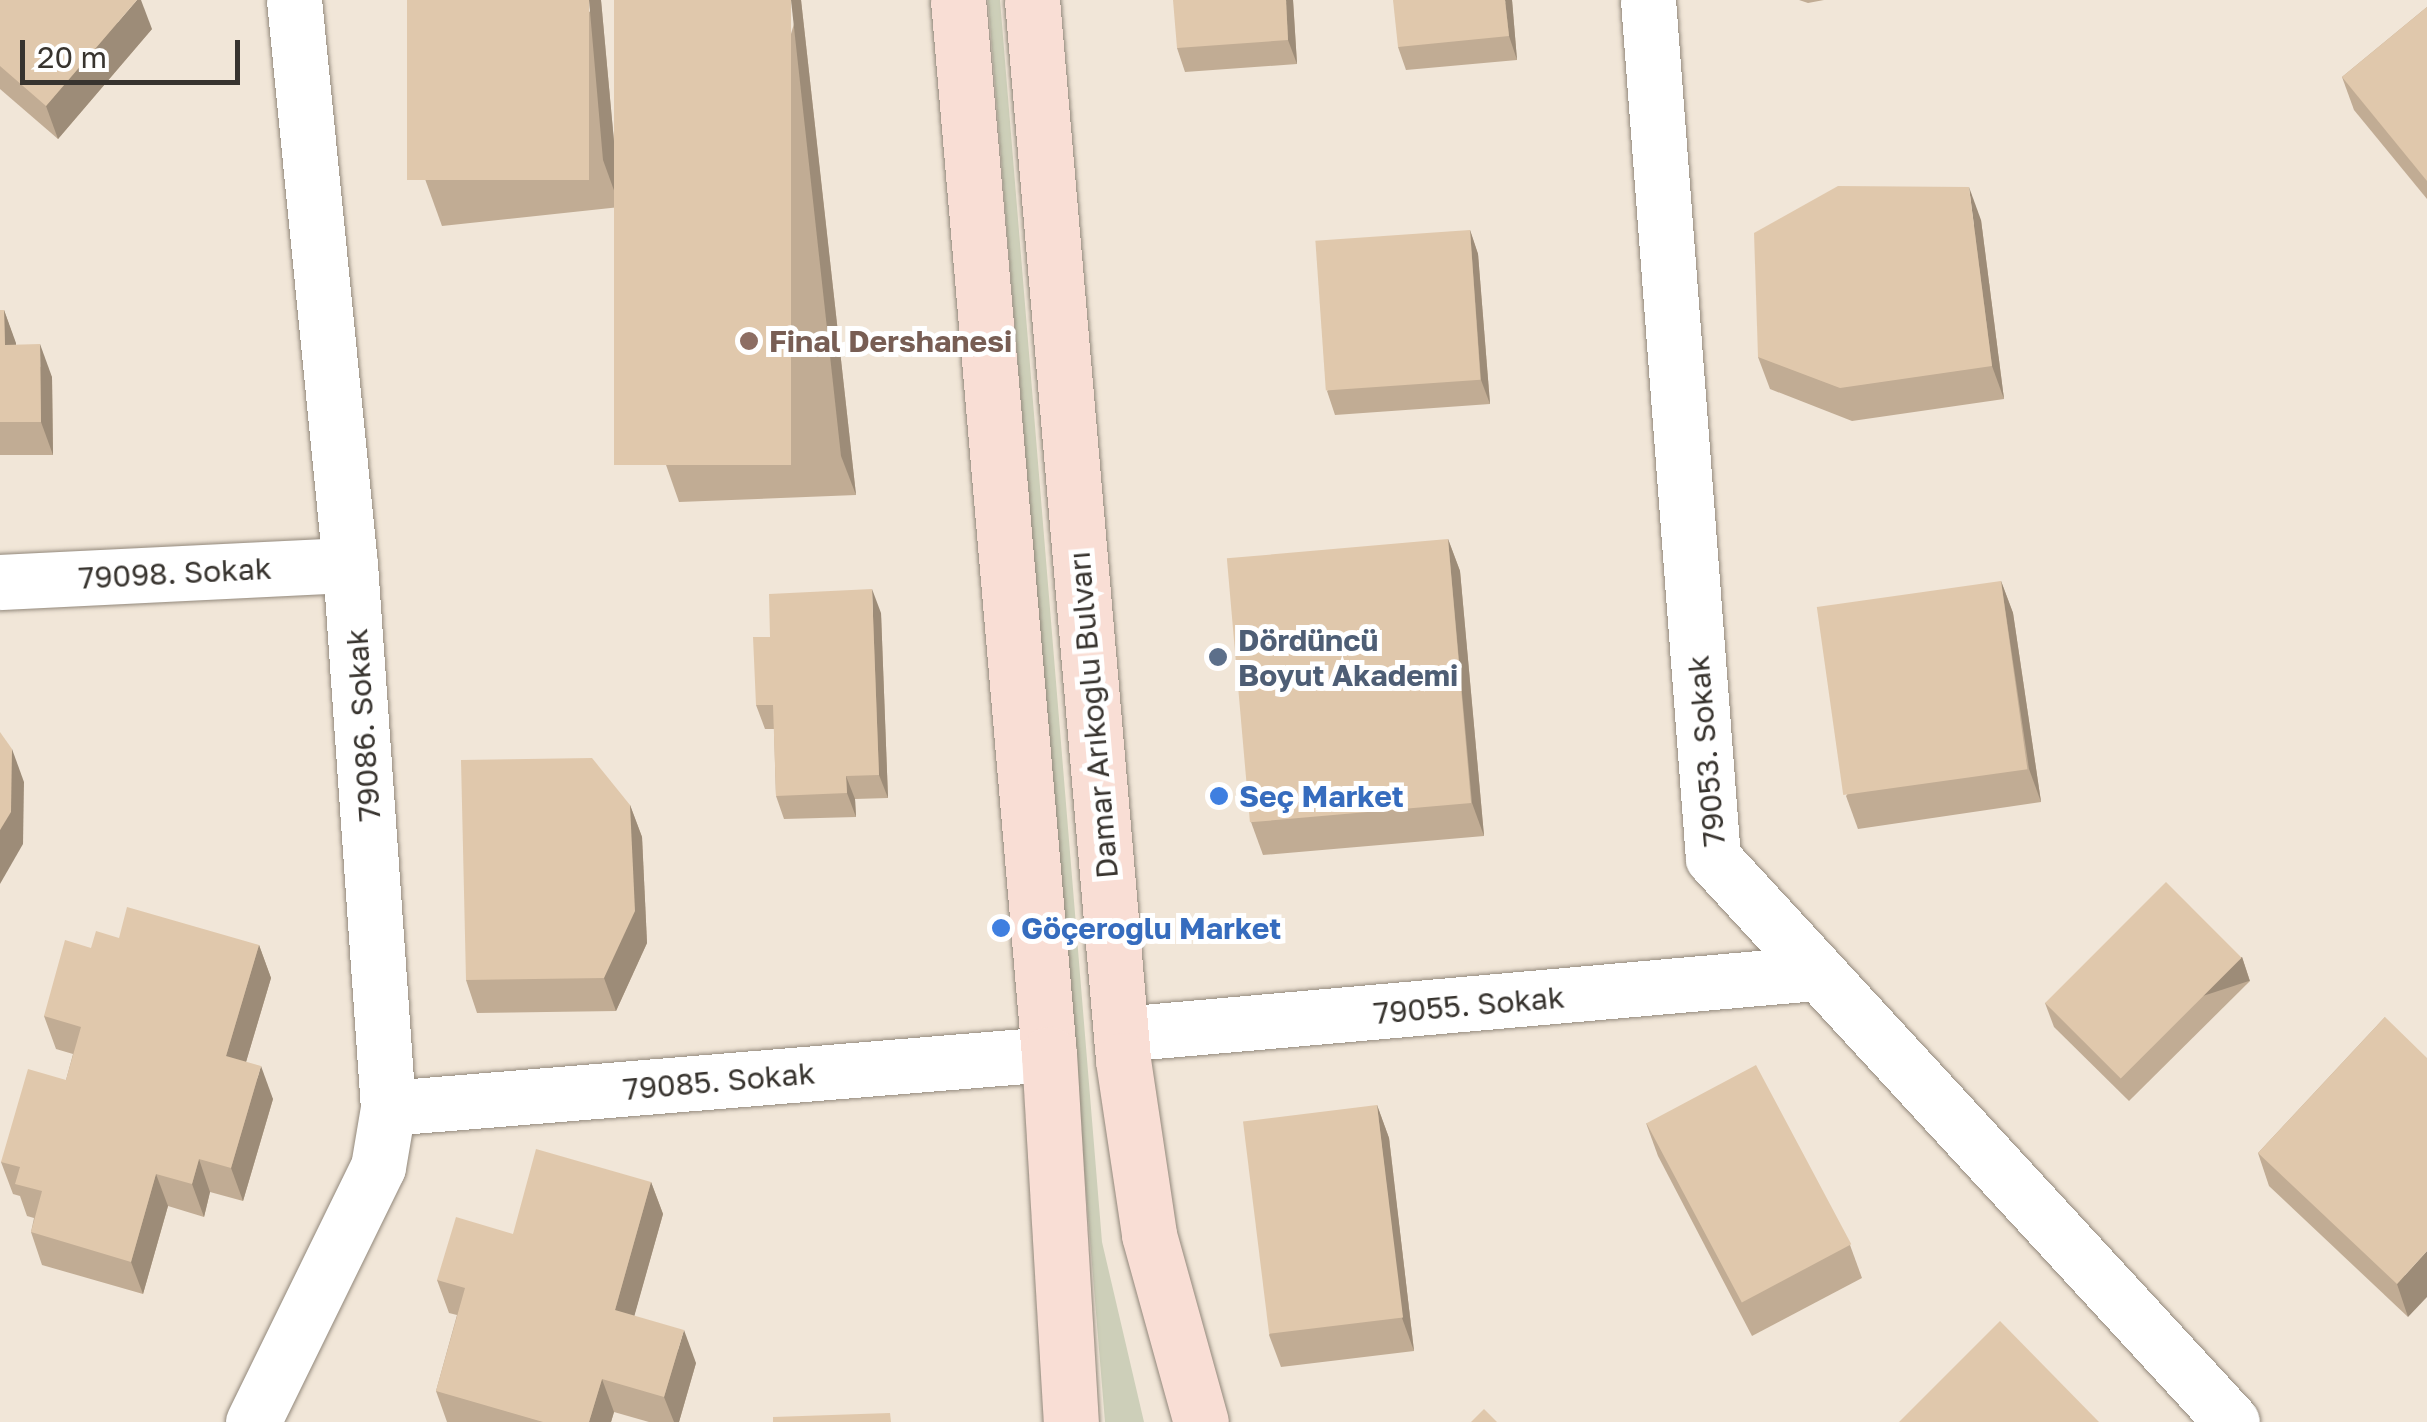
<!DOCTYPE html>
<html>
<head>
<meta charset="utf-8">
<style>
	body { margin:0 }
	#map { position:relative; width:2427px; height:1422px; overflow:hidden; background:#f1e6d8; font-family:"Golos Text",sans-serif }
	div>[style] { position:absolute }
	.green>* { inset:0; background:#cdcfb9 }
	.roads { filter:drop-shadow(0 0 2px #92887b) drop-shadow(0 0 2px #92887b) }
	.street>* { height:55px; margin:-27.5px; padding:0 27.5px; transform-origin:27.5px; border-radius:27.5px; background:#fff }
	.secondary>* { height:55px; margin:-27.5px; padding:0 27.5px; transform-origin:27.5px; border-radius:27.5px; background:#f9ded5 }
	.wall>* { inset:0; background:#c1ac94 }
	.shaded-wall>* { inset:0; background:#9d8c78; transform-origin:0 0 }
	.building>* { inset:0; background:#e0c8ac; transform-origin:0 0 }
	.dots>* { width:28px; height:28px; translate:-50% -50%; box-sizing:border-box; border:5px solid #fff; border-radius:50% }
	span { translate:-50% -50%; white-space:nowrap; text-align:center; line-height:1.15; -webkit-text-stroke:10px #fff; paint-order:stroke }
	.education-label { font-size:30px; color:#785e54; font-weight:700 }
	.left { translate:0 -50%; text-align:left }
	.street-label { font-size:30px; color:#38342f }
	.service-label { font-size:30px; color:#4e5e75; font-weight:700 }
	.shop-label { font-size:30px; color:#366cbe; font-weight:700 }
	.scale { position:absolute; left:20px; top:40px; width:220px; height:45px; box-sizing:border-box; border:5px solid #38342f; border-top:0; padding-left:12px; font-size:30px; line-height:35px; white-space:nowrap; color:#38342f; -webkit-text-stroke:8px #fff; paint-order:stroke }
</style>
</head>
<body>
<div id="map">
	<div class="green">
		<i style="clip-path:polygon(988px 0,1000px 0,1102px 1242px,1144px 1422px,1105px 1422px)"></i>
	</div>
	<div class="roads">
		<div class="street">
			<i style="left:1648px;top:0;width:860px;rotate:85.67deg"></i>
			<i style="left:1713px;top:858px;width:766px;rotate:47.38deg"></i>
			<i style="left:0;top:582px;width:350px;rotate:-2.8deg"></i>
			<i style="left:1121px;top:1034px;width:698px;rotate:-5.02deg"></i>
			<i style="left:388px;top:1108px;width:663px;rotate:-4.67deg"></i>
			<i style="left:253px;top:1422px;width:284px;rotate:-63.9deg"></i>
			<i style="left:378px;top:1167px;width:60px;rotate:-80.4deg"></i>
			<i style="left:388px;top:1108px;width:544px;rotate:-94deg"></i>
			<i style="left:350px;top:565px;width:568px;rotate:-95.66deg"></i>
		</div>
		<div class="secondary">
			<i style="left:958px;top:0;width:1058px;rotate:85.07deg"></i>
			<i style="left:1049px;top:1054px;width:369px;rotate:86.6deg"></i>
			<i style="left:1032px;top:0;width:1064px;rotate:85.09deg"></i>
			<i style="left:1123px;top:1060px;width:177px;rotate:81.5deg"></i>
			<i style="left:1149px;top:1235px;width:194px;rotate:74.5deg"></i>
		</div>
	</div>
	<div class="wall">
		<i style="clip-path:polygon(0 0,152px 29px,58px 139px,0 89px)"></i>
		<i style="clip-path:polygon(601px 0,620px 207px,442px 226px,425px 179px)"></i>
		<i style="clip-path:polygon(801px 0,856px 495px,679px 502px,665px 462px)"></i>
		<i style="clip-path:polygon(1293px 0,1297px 64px,1185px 72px,1177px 48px)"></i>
		<i style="clip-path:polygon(1512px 0,1517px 60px,1406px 70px,1398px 47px)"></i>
		<i style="clip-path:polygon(1799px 0,1824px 0,1808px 3px)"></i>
		<i style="clip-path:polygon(2427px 7px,2427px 199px,2354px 110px,2342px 77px)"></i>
		<i style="clip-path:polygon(1981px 220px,2004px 399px,1852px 421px,1770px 389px,1758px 357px)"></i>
		<i style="clip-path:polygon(1470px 230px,1478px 254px,1490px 404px,1335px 415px,1327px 391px)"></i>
		<i style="clip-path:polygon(0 310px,4px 310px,16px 345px,52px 377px,53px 455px,0 455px)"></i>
		<i style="clip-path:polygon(1448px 539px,1460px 571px,1484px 836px,1263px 855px,1251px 822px)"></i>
		<i style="clip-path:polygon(2001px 581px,2013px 613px,2041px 802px,1858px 829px,1846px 796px)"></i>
		<i style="clip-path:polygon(881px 613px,888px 798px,855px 799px,856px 817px,784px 819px,776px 796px,774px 729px,765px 729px,756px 705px,770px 637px)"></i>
		<i style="clip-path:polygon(630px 805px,642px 837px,647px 943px,616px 1011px,477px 1013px,466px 980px)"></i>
		<i style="clip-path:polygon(119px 938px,259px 945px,271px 978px,246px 1062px,273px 1099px,243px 1201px,210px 1192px,204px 1217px,168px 1206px,143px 1294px,42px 1265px,31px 1232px,34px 1218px,27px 1216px,20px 1196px,13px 1194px,1px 1162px,66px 1080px,73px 1054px,56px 1049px,44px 1016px,91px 948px)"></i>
		<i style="clip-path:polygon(2242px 957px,2250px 981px,2129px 1101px,2054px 1027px,2045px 1003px)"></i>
		<i style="clip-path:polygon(2385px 1017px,2408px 1317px,2269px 1186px,2258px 1153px)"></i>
		<i style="clip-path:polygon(1377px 1105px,1389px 1138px,1414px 1351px,1281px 1367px,1269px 1335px)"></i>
		<i style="clip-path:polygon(1646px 1123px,1850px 1245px,1862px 1278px,1752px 1336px,1658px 1156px)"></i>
		<i style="clip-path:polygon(651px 1182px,663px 1214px,634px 1316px,696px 1363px,679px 1422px,649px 1422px,614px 1412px,611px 1422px,447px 1422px,436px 1391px,457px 1315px,449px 1313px,437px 1280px,513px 1234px)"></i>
	</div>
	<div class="shaded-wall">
		<i style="clip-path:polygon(137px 0,141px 0,152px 29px,58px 139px,46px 106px)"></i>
		<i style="clip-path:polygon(589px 0,601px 0,620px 207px,603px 160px)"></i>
		<i style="clip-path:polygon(791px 0,801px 0,856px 495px,841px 456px)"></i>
		<i style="clip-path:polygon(1286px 0,1293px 0,1297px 64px,1288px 40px)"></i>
		<i style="clip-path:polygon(1505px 0,1512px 0,1517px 60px,1509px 36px)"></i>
		<i style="clip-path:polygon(1969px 187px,1981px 220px,2004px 399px,1992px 366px)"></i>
		<i style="clip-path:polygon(1470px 230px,1478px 254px,1490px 404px,1481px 380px)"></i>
		<i style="clip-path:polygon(4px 310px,16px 343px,16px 378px,5px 345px)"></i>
		<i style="clip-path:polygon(40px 344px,52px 377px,53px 455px,41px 422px)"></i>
		<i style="clip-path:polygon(1448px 539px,1460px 571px,1484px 836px,1472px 803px)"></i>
		<i style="clip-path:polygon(2001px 581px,2013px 613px,2041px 802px,2029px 769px)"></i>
		<i style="clip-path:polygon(872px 589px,881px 613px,888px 798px,879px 775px)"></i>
		<i style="clip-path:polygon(12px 749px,24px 782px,23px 844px,0 884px,0 830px)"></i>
		<i style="clip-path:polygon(846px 776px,855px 799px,856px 817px,847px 793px)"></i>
		<i style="clip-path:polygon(630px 805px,642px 837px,647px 943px,616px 1011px,604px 978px)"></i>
		<i style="clip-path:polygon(259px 945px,271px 978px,238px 1089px,226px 1056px)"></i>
		<i style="left:2242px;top:957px;width:25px;height:170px;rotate:72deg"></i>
		<i style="clip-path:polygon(261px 1066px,273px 1099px,243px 1201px,231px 1168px)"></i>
		<i style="clip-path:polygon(1377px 1105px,1389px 1138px,1414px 1351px,1402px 1318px)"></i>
		<i style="clip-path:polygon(199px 1159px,210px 1192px,204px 1217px,192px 1184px)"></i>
		<i style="clip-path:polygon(156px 1174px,168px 1206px,143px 1294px,131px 1262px)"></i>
		<i style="clip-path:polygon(651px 1182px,663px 1214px,627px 1342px,615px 1310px)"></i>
		<i style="clip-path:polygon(2427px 1251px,2427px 1297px,2408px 1317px,2397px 1284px)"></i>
		<i style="clip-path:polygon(684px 1330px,696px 1363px,679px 1422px,674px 1422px,664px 1397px)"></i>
		<i style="clip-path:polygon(602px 1379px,614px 1412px,611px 1422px,589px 1422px)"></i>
	</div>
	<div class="building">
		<i style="clip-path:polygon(0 0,137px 0,46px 106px,0 66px)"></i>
		<i style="left:407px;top:0;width:182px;height:180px"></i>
		<i style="left:614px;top:0;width:177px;height:465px"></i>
		<i style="clip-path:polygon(1173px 0,1286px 0,1288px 40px,1177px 48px)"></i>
		<i style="clip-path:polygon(1393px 0,1505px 0,1509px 36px,1398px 47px)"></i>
		<i style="clip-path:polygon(2427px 7px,2427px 181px,2342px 77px)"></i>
		<i style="clip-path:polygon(1838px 186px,1969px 187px,1992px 366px,1840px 388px,1758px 357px,1754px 233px)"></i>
		<i style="left:1470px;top:230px;width:150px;height:155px;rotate:86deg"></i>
		<i style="clip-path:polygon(0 310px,4px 310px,5px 345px,40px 344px,41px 422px,0 422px)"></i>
		<i style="left:1448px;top:539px;width:265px;height:222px;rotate:85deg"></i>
		<i style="left:2001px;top:581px;width:190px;height:186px;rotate:82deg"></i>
		<i style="clip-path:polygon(872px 589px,879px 775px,846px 776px,847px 793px,776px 796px,773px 705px,756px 705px,753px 637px,770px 637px,769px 594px)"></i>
		<i style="clip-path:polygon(0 732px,12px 749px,11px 812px,0 830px)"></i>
		<i style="clip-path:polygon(592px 758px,630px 805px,635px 911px,604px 978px,466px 980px,461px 760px)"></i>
		<i style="left:2166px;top:882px;width:107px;height:171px;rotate:45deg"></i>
		<i style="clip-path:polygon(127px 907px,259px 945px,226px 1056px,261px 1066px,231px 1168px,199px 1159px,192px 1184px,156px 1174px,131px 1262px,31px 1232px,42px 1191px,15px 1184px,20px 1167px,1px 1162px,28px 1069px,66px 1080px,81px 1027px,44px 1016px,65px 940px,91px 948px,96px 931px,119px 938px)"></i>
		<i style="clip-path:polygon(2385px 1017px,2427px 1058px,2427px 1251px,2397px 1284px,2258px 1153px)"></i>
		<i style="left:1756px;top:1065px;width:203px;height:124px;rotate:62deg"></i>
		<i style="left:1377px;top:1105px;width:214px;height:135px;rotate:83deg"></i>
		<i style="clip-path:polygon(536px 1149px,651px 1182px,615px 1310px,684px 1330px,664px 1397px,602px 1379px,589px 1422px,543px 1422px,436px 1391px,465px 1288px,437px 1280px,456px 1217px,513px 1234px)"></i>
		<i style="clip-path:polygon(2000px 1321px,2099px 1422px,1899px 1422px)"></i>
		<i style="clip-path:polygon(1484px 1409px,1497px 1422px,1471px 1422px)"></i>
		<i style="clip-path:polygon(890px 1413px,891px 1422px,773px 1422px,773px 1417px)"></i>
	</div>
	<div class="dots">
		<i style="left:749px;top:341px;background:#8d6e63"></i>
		<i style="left:1218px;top:657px;background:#5c6f8a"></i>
		<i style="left:1219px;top:796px;background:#3f7fe0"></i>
		<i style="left:1001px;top:928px;background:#3f7fe0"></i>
	</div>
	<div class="education-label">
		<span class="left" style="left:769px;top:341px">Final Dershanesi</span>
	</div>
	<div class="street-label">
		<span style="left:175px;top:573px;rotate:-3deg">79098. Sokak</span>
		<span style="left:1093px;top:715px;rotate:-95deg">Damar Arıkoğlu Bulvarı</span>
		<span style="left:363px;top:725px;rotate:-94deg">79086. Sokak</span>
		<span style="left:1706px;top:751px;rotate:-95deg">79053. Sokak</span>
		<span style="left:1469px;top:1005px;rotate:-5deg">79055. Sokak</span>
		<span style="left:719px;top:1081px;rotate:-5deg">79085. Sokak</span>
	</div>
	<div class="service-label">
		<span class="left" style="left:1238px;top:657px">Dördüncü<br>Boyut Akademi</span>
	</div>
	<div class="shop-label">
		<span class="left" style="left:1239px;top:796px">Seç Market</span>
		<span class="left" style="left:1021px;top:928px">Göçeroğlu Market</span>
	</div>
	<div class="scale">20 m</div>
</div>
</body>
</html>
